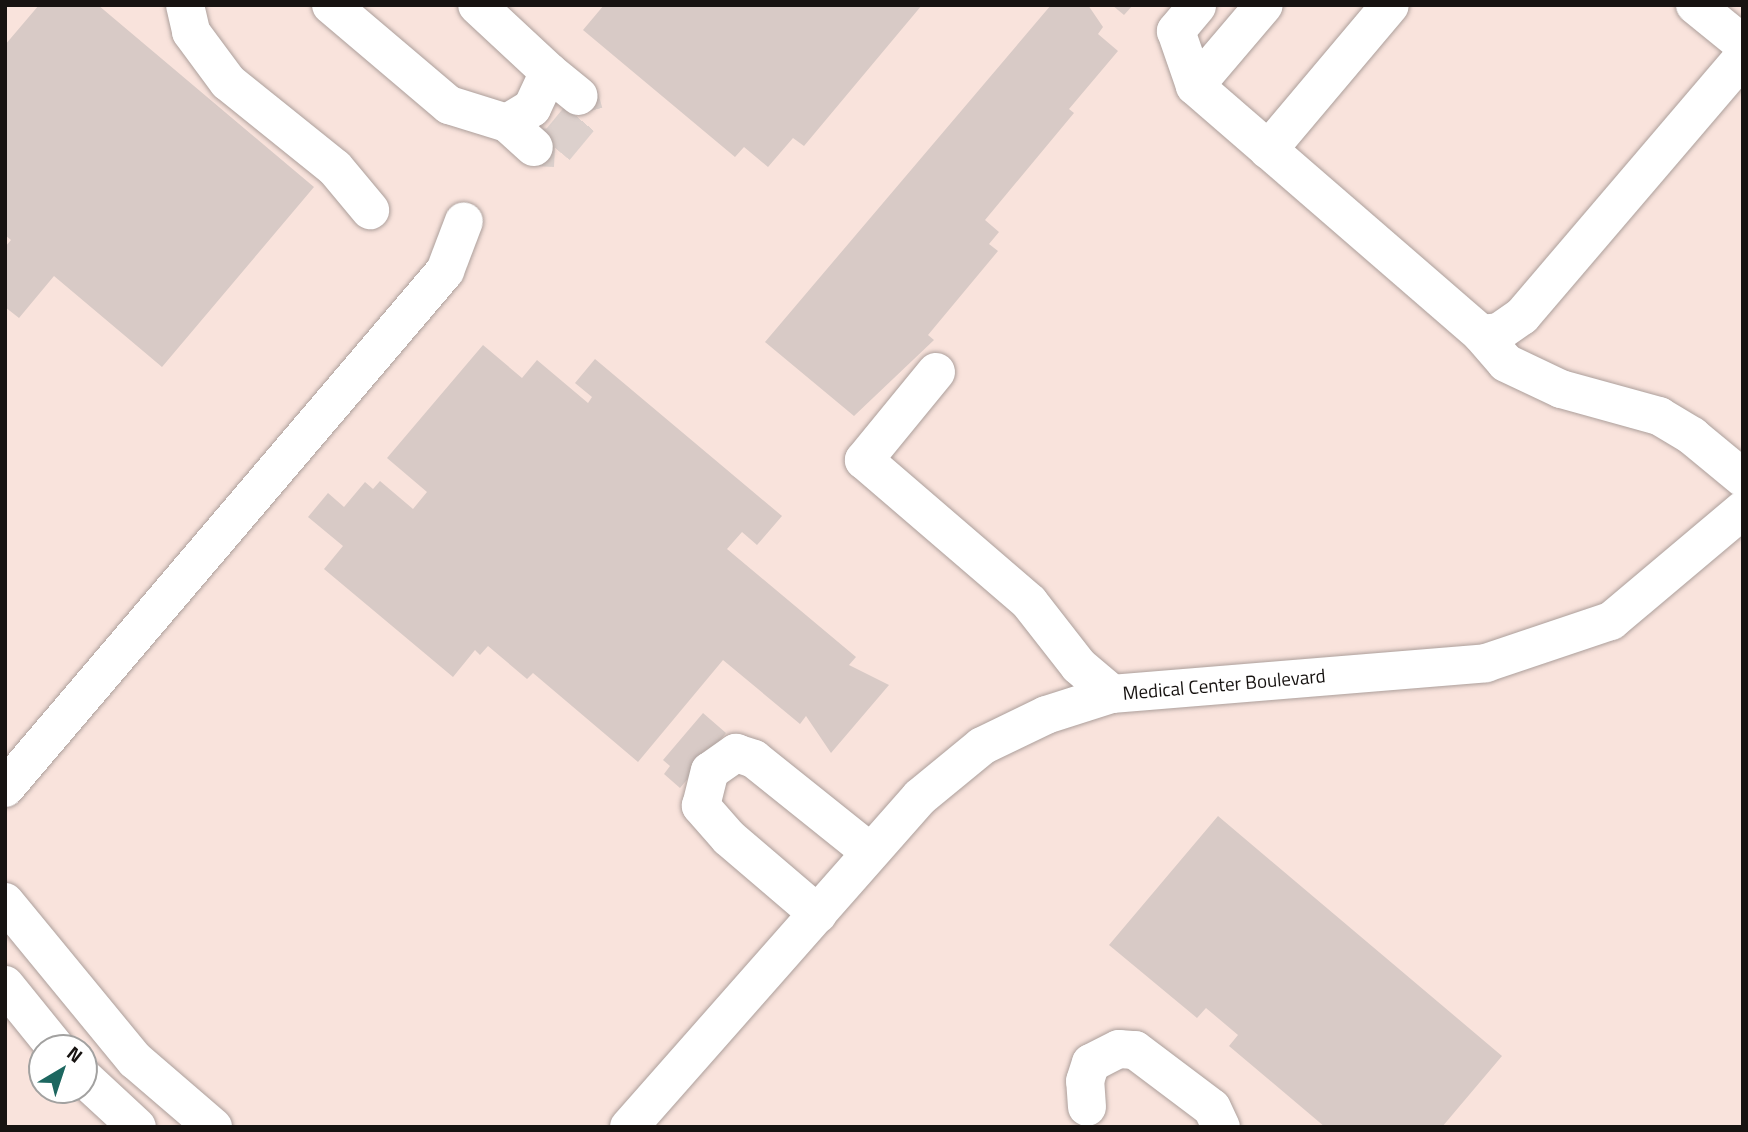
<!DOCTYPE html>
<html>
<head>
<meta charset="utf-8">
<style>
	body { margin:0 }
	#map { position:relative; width:1748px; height:1132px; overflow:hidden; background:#fff1ed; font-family:"Titillium Web",sans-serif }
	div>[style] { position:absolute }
	.built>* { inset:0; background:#f9e3dc }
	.building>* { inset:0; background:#d8cac6 }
	.minor-tunnel>* { height:38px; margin-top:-19px; transform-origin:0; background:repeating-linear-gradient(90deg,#dcd0cc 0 38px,transparent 0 57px) }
	.roads { filter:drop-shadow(0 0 2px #ac9f9b) drop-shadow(0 0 2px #ac9f9b) }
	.minor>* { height:38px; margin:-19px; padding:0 19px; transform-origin:19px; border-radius:19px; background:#fff }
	span { translate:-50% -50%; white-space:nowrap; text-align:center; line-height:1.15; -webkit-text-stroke:5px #fff; paint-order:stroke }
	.street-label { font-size:19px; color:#171311 }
	.frame { position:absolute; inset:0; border:7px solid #171311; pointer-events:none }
	.north { position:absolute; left:28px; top:1034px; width:70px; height:70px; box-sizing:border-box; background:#fff; border:2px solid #a2a1a0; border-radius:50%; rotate:39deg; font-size:19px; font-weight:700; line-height:28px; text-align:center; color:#171311 }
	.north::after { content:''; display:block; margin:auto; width:24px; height:32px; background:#1d6760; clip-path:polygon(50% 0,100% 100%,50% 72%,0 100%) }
</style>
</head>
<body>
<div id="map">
	<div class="built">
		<i style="clip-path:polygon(evenodd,5px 5px,1743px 5px,1743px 1127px,5px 1127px,5px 5px,42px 1048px,84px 1048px,84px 1090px,42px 1090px,42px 1048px)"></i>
	</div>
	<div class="building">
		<i style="clip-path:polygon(39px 5px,98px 5px,314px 187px,162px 367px,54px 276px,19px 318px,5px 307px,5px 247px,11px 240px,5px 235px,5px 45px)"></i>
		<i style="clip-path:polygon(604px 5px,922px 5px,804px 146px,793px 138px,768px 167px,744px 147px,735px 157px,583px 30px)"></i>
		<i style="clip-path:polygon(1051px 5px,1088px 5px,1103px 27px,1098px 34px,1118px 51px,1069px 109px,1074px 113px,985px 220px,999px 232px,989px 244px,998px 251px,928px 335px,934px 340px,854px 416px,765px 342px)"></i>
		<i style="clip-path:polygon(1112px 5px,1133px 5px,1124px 15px)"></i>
		<i style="clip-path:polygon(483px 345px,522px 378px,537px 360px,588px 403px,592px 397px,575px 383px,595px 359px,782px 516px,757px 545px,742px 532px,727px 549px,856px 657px,849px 665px,889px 685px,831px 753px,806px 716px,800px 724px,723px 660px,638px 762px,533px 673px,527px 679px,488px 646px,480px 655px,475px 650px,453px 677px,324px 569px,343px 546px,308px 517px,328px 493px,344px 507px,365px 482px,373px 489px,380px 481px,413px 509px,427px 492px,387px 458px)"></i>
		<i style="clip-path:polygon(703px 713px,726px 733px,680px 788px,664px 774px,670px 766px,663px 760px)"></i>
		<i style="clip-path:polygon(1218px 816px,1502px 1056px,1442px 1127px,1325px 1127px,1229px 1046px,1238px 1035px,1206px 1008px,1197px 1018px,1109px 945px)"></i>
	</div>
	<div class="minor-tunnel">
		<i style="left:534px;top:147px;width:21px;rotate:3deg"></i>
		<i style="left:555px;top:148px;width:45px;rotate:-50.4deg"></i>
		<i style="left:584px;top:113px;width:18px;rotate:-106deg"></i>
	</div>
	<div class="roads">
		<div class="minor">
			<i style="left:185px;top:5px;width:28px;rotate:77deg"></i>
			<i style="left:191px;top:32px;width:62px;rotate:53.5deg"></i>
			<i style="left:228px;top:82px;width:137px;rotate:38.8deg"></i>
			<i style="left:335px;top:168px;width:55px;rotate:50.2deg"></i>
			<i style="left:331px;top:5px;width:155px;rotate:40.3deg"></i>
			<i style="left:449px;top:105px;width:61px;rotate:17.2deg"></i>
			<i style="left:507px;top:123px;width:29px;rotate:-31deg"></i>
			<i style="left:532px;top:108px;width:40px;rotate:-65deg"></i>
			<i style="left:549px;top:72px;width:98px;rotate:-137.1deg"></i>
			<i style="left:1695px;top:5px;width:62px;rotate:39.1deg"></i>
			<i style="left:1197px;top:6px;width:33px;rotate:130deg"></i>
			<i style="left:1176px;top:31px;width:58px;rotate:70.9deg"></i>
			<i style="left:1195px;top:86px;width:379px;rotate:40.9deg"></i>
			<i style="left:1481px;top:334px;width:38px;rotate:49deg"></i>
			<i style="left:1506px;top:363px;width:61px;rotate:25.3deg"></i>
			<i style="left:1561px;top:389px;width:102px;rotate:15.4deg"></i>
			<i style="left:1659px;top:416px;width:39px;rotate:31deg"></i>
			<i style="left:1692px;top:436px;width:66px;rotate:39.5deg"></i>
			<i style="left:549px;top:72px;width:38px;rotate:39deg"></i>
			<i style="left:1195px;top:86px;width:106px;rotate:-49.6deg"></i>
			<i style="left:507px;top:123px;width:36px;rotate:42deg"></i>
			<i style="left:1268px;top:150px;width:189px;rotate:-49.9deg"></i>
			<i style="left:1481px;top:334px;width:18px;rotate:-6deg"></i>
			<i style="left:1499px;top:332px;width:28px;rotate:-35deg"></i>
			<i style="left:1522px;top:316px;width:340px;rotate:-49.5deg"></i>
			<i style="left:936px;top:372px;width:114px;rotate:129.3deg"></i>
			<i style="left:864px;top:460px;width:218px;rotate:40.7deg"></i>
			<i style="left:1029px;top:602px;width:81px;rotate:52deg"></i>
			<i style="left:1079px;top:666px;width:43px;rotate:40.3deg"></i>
			<i style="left:5px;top:788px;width:679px;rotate:-49.6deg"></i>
			<i style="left:445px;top:271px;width:53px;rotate:-69.2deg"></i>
			<i style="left:5px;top:902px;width:205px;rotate:50.6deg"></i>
			<i style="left:135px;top:1060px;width:103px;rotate:40.7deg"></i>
			<i style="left:818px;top:914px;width:117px;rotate:-139.5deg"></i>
			<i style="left:729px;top:838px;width:43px;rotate:-131.2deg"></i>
			<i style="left:701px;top:806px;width:36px;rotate:-76deg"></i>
			<i style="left:710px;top:771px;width:32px;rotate:-35deg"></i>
			<i style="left:736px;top:753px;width:19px;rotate:18deg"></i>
			<i style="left:754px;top:759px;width:149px;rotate:38.7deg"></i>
			<i style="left:5px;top:985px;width:81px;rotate:51deg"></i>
			<i style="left:84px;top:1078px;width:72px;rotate:42.8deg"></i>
			<i style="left:1087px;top:1107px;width:26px;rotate:-94deg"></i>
			<i style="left:1085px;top:1081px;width:19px;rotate:-72deg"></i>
			<i style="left:1091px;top:1063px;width:31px;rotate:-27deg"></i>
			<i style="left:1119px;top:1049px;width:16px;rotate:4deg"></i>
			<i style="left:1135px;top:1050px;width:96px;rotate:37deg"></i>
			<i style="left:1212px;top:1108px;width:21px;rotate:65deg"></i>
			<i style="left:629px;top:1127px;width:440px;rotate:-48.6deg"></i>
			<i style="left:920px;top:797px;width:80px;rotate:-39.4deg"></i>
			<i style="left:982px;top:746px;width:71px;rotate:-25.8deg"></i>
			<i style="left:1046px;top:715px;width:69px;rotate:-17.7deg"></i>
			<i style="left:1112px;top:694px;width:375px;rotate:-4.7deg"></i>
			<i style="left:1486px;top:663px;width:132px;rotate:-18.6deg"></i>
			<i style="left:1611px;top:621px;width:172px;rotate:-40.1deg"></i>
		</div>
	</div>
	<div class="street-label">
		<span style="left:1224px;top:684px;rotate:-5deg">Medical Center Boulevard</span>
	</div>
	<div class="frame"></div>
	<div class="north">N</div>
</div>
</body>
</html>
